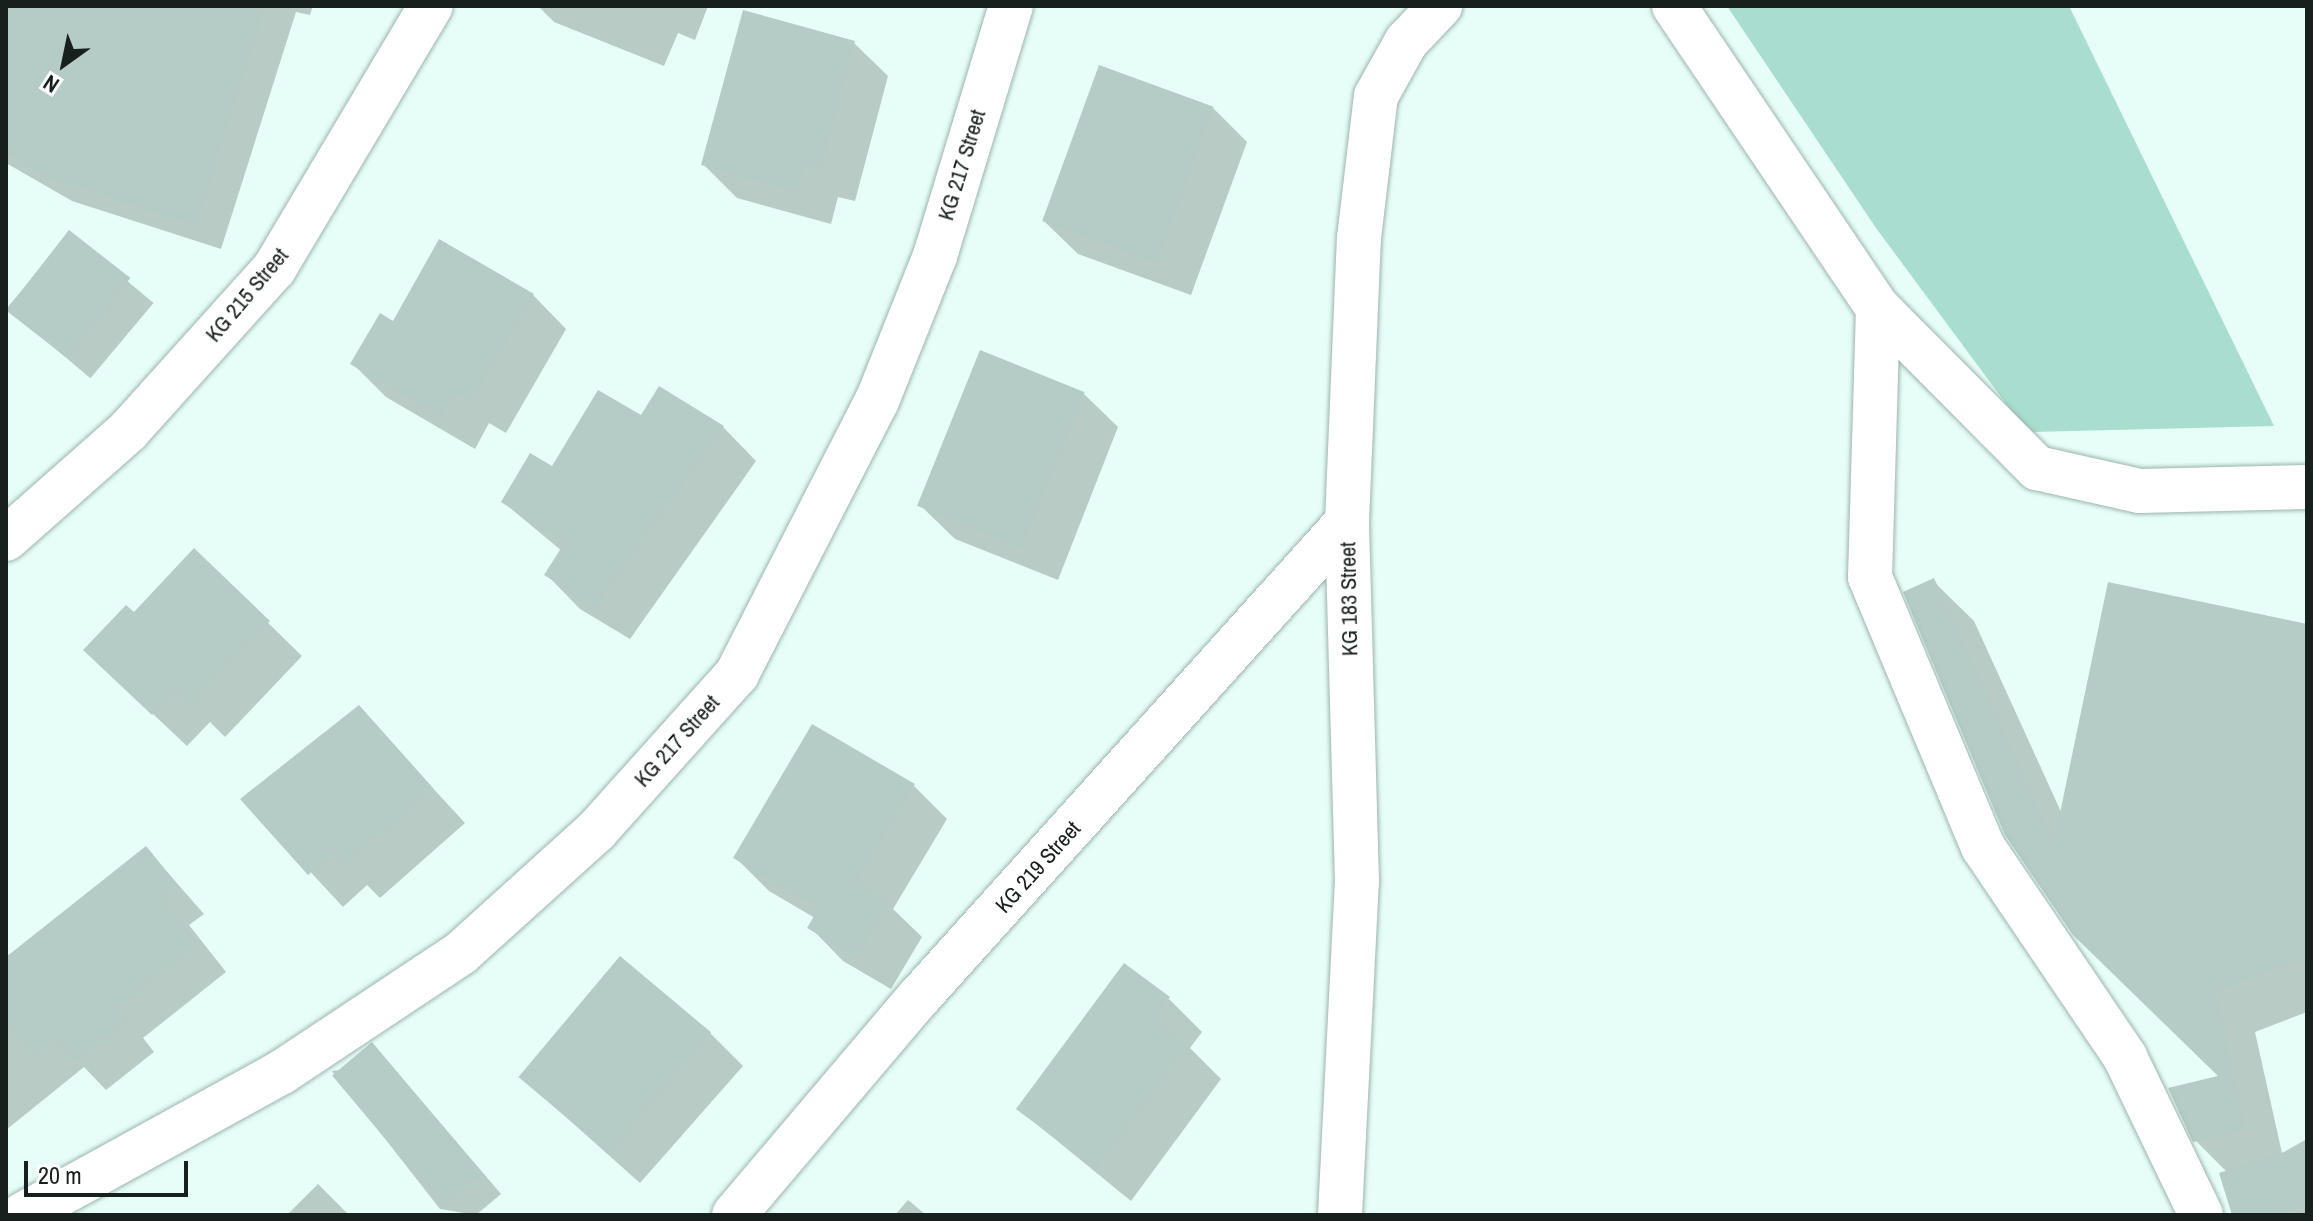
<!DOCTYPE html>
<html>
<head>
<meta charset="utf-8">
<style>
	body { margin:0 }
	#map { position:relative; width:2313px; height:1221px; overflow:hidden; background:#e6fef7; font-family:"Archivo Narrow",sans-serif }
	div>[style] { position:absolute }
	.green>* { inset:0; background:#a9ddcf }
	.shadow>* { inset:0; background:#0003; transform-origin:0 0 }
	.building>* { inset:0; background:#b4ccc5; transform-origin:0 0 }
	.roads { filter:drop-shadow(0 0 2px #9cb4ad) drop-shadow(0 0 2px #9cb4ad) }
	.minor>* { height:44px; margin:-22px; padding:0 22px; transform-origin:22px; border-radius:22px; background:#fff }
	span { translate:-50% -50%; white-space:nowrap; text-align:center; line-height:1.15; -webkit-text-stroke:6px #fff; paint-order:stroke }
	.street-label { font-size:22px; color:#18201e }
	.frame { position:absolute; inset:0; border:8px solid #18201e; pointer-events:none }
	.north { position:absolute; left:24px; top:24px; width:80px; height:80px; -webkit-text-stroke:6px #fff; paint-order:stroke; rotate:213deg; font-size:22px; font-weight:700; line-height:32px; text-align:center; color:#18201e }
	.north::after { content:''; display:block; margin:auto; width:28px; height:36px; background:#18201e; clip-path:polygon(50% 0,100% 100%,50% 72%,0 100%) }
	.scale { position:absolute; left:24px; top:1161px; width:164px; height:36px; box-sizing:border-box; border:4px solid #18201e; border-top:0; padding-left:10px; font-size:24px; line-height:28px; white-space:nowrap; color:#18201e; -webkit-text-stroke:6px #fff; paint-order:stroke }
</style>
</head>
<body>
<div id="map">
	<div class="green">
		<i style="clip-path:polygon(1727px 6px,2069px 6px,2274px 426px,2027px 432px,1876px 228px)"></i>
	</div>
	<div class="shadow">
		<i style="clip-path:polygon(6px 6px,313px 6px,310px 15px,296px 12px,221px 249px,72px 201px,6px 163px)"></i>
		<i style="clip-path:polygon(538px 6px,708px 6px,695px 40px,678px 33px,664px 66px,554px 22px)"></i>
		<i style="clip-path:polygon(854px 43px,888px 76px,855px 201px,838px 197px,831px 224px,737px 198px,703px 164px)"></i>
		<i style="clip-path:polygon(1213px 108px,1247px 142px,1191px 295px,1078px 254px,1044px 221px)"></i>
		<i style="left:70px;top:233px;width:109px;height:98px;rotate:40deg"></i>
		<i style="clip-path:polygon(533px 295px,566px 329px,506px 433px,489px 423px,475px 449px,386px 397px,353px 364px,393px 324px)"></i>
		<i style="clip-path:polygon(1084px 394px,1118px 427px,1058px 580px,955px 539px,921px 506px)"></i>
		<i style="clip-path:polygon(642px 418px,723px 427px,756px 461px,630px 639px,580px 609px,547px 575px,562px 551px,503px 502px)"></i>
		<i style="clip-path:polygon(194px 551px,302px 656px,225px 737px,210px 722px,187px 746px,120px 683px,134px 615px)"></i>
		<i style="clip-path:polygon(1933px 581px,1974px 621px,2062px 814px,2307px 626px,2307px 1012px,2255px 1032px,2282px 1153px,2307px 1139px,2307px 1215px,2234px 1215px,2235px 1180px,2195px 1140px,2221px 1078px,2074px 934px)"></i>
		<i style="clip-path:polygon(359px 708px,465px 823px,380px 898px,367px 885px,343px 907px,243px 799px)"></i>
		<i style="clip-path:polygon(913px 785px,947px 819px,893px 909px,922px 937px,891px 989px,843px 961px,810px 927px,815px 918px,769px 891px,736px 858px)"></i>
		<i style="clip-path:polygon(146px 848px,204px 914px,189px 925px,226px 972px,143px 1038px,154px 1052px,106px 1090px,84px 1067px,6px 1130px,6px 959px)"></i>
		<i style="clip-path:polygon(1169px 999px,1202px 1032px,1190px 1048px,1221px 1079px,1131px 1201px,1018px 1109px)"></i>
		<i style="clip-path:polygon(710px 1033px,743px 1066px,640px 1183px,522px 1078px)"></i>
		<i style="clip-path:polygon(391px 1065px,501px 1194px,476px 1215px,440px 1209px,332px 1071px)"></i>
		<i style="clip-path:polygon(318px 1184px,349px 1215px,287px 1215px)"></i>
		<i style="clip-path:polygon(908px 1200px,926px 1215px,895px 1215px)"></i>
	</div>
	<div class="building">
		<i style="clip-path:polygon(6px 6px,265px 6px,196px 226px,45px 176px,6px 152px)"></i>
		<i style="clip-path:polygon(743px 10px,855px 41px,821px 169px,805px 164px,797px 192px,701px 165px)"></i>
		<i style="left:1099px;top:65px;width:122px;height:166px;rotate:20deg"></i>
		<i style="left:69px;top:230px;width:78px;height:102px;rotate:38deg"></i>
		<i style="clip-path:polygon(439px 239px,534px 294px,472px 401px,455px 392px,441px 417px,350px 364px,380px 313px,393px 321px)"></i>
		<i style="left:980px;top:350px;width:113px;height:168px;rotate:22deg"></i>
		<i style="clip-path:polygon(659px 386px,724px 426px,596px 607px,544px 575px,565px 542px,501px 502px,530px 453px,552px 466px,598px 390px,641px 415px)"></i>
		<i style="clip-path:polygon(194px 548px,270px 621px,191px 705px,176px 690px,152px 715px,83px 650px,126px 605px,134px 612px)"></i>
		<i style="clip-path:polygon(1934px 578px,2054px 842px,2108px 582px,2307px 624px,2307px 956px,2216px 992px,2246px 1130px,2193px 1142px,2168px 1088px,2218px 1076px,2073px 935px,2005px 835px,1903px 592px)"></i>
		<i style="clip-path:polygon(359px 705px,433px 788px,345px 866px,333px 852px,308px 875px,240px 799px)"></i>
		<i style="clip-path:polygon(812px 724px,915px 784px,856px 882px,890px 902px,857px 957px,807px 928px,819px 908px,733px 858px)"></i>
		<i style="clip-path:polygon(146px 846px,177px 884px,161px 896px,199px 943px,116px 1009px,127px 1022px,76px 1062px,56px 1038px,33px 1056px,6px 1023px,6px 957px)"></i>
		<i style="left:620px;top:956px;width:119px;height:158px;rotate:40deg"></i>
		<i style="clip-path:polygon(1124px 963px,1170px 997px,1154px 1018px,1189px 1044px,1096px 1169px,1016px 1109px)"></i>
		<i style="left:372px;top:1042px;width:172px;height:52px;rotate:50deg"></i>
		<i style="clip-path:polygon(2307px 1145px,2307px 1204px,2274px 1215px,2232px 1215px,2219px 1173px)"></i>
	</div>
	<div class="roads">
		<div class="minor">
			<i style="left:1674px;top:6px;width:364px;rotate:56deg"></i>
			<i style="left:1878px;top:308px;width:226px;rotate:45.2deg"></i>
			<i style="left:2037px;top:468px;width:105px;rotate:12.7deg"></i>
			<i style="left:2139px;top:491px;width:168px;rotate:-1.4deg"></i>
			<i style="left:1878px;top:308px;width:269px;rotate:91.7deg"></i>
			<i style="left:1870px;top:577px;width:293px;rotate:67.3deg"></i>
			<i style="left:1983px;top:847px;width:254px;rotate:55.9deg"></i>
			<i style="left:2125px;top:1057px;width:175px;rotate:64.3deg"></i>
			<i style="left:6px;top:539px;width:163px;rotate:-41.5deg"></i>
			<i style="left:128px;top:431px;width:218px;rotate:-48deg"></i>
			<i style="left:274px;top:269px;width:306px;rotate:-59.2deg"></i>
			<i style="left:22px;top:1215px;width:297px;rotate:-28.8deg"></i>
			<i style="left:282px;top:1072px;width:215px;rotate:-33.6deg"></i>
			<i style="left:461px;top:953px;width:183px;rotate:-42.1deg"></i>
			<i style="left:597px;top:830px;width:210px;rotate:-48.1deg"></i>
			<i style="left:737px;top:674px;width:307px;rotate:-62.9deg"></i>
			<i style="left:877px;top:401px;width:156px;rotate:-68.2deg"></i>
			<i style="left:935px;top:256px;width:261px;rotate:-73.1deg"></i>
			<i style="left:734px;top:1215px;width:287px;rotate:-49.7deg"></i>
			<i style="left:920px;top:996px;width:638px;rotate:-47.99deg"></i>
			<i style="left:1340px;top:1215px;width:333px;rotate:-87.1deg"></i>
			<i style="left:1357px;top:882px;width:360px;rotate:-91.6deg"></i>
			<i style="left:1347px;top:522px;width:284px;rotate:-87.6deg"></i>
			<i style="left:1359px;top:238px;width:143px;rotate:-83.2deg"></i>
			<i style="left:1376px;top:96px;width:62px;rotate:-60.9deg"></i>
			<i style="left:1406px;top:42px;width:50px;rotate:-46.6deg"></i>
		</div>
	</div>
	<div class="street-label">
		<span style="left:962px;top:165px;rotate:-73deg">KG 217 Street</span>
		<span style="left:247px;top:295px;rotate:-50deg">KG 215 Street</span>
		<span style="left:1349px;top:599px;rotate:-91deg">KG 183 Street</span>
		<span style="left:677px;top:741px;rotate:-48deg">KG 217 Street</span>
		<span style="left:1038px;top:867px;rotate:-48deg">KG 219 Street</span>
	</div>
	<div class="frame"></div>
	<div class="north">N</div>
	<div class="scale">20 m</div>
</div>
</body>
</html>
